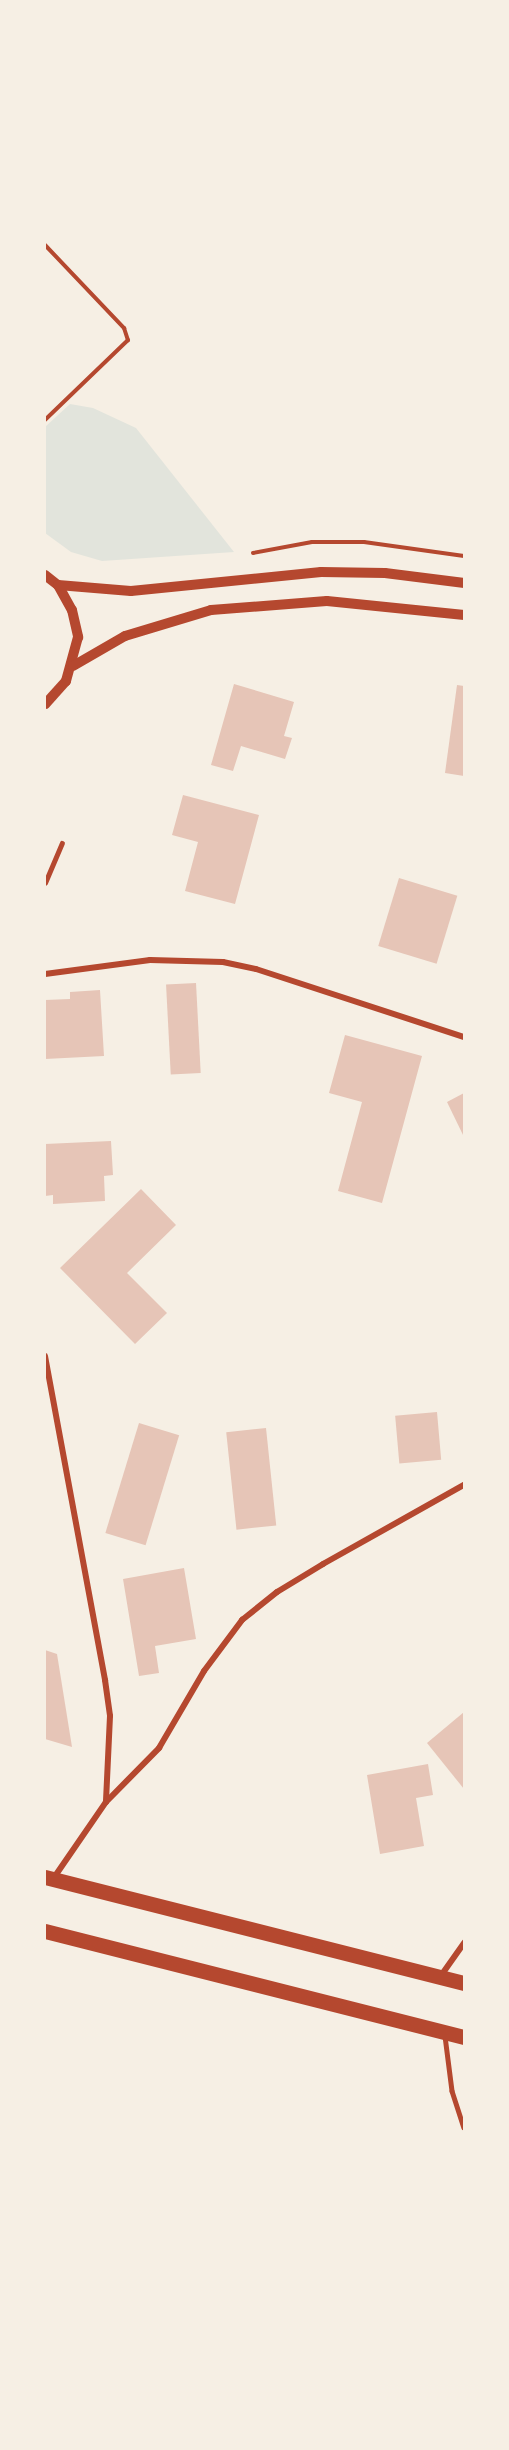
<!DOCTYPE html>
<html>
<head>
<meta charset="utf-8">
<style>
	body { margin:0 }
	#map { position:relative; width:509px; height:2450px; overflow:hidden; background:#f6efe4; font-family:"Titillium Web",sans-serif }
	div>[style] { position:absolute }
	.green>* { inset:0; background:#e2e4dc }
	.building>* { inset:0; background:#e6c5b7; transform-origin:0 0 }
	.path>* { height:4px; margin:-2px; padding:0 2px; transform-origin:2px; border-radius:2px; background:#b5482f }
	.service>* { height:4.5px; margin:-2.25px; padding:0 2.25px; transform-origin:2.25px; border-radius:2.25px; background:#b5482f }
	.minor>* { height:6px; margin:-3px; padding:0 3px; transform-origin:3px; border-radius:3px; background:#b5482f }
	.tertiary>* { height:10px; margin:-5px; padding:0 5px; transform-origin:5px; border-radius:5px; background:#b5482f }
	.primary>* { height:15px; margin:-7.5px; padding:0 7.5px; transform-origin:7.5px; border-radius:7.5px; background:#b5482f }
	span { translate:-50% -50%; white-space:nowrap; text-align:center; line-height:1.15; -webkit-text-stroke:5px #f6efe4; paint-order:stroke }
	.frame { position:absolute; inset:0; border:46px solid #f6efe4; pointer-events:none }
</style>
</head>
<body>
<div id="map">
	<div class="green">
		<i style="clip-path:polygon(70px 404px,93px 408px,136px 428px,234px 552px,102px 561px,71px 552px,45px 533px,45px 427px)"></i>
	</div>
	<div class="building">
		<i style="clip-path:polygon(234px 684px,294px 702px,284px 736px,292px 738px,285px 759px,241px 746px,233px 771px,211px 765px)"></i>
		<i style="clip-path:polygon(457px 685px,464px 686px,464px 776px,445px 773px)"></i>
		<i style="clip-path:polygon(183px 795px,259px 815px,235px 904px,185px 891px,198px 842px,172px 835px)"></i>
		<i style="left:399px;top:878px;width:61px;height:71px;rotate:17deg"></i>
		<i style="left:196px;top:983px;width:90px;height:30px;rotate:87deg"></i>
		<i style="clip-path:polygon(100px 990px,104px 1056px,45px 1059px,45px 1000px,70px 999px,70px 992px)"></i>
		<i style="clip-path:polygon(345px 1035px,422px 1056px,382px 1203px,338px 1191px,362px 1102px,329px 1093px)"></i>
		<i style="clip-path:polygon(464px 1093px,464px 1137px,447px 1102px)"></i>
		<i style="clip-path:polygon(111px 1141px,113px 1175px,104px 1176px,105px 1201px,53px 1204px,53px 1195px,45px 1196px,45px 1144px)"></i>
		<i style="clip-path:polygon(141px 1189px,176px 1225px,127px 1273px,167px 1313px,135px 1344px,60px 1268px)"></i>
		<i style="left:437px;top:1412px;width:48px;height:42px;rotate:85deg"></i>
		<i style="left:139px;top:1423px;width:42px;height:115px;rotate:17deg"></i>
		<i style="left:266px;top:1428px;width:98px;height:40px;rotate:84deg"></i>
		<i style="clip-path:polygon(184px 1568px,196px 1639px,155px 1646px,159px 1673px,139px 1676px,123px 1579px)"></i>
		<i style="clip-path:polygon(45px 1650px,57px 1654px,72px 1747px,45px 1739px)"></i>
		<i style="clip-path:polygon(464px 1712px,464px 1789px,427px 1743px)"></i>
		<i style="clip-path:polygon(428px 1764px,433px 1795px,416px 1798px,424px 1846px,380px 1854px,367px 1775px)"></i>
	</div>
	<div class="path">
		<i style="left:45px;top:245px;width:115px;rotate:46.4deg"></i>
		<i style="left:124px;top:328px;width:13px;rotate:72deg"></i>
		<i style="left:128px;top:340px;width:115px;rotate:136.1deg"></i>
		<i style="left:253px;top:553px;width:60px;rotate:-10.6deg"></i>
		<i style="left:312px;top:542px;width:52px"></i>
		<i style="left:364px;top:542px;width:101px;rotate:8deg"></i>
	</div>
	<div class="service">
		<i style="left:45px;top:883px;width:43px;rotate:-67deg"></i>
		<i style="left:445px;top:2036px;width:55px;rotate:82.7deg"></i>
		<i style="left:452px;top:2091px;width:38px;rotate:72deg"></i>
	</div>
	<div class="minor">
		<i style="left:45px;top:974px;width:106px;rotate:-7.6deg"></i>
		<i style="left:150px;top:960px;width:73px;rotate:1.6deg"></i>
		<i style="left:223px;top:962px;width:34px;rotate:12deg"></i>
		<i style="left:256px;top:969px;width:219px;rotate:18.1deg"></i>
		<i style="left:45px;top:1356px;width:330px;rotate:79.5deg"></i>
		<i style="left:105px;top:1680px;width:36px;rotate:82deg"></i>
		<i style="left:110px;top:1716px;width:86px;rotate:92.7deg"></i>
		<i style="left:53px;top:1879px;width:93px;rotate:-55.5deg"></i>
		<i style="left:106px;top:1802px;width:76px;rotate:-45.5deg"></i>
		<i style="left:159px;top:1748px;width:89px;rotate:-59.7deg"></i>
		<i style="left:204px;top:1671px;width:64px;rotate:-53.3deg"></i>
		<i style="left:242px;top:1620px;width:45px;rotate:-38.7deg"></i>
		<i style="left:277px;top:1592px;width:54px;rotate:-31.3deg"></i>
		<i style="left:323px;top:1564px;width:162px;rotate:-29.3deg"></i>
		<i style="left:440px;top:1977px;width:42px;rotate:-54.8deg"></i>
	</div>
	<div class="tertiary">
		<i style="left:45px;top:575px;width:16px;rotate:38deg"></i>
		<i style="left:58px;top:585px;width:29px;rotate:61deg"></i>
		<i style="left:72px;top:610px;width:28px;rotate:77deg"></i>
		<i style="left:78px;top:637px;width:46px;rotate:105.3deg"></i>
		<i style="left:66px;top:681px;width:31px;rotate:132deg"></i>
		<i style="left:58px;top:585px;width:73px;rotate:4.7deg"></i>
		<i style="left:131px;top:591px;width:191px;rotate:-5.7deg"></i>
		<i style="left:321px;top:572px;width:64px;rotate:0.9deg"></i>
		<i style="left:385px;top:573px;width:80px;rotate:7.2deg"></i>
		<i style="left:73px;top:666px;width:60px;rotate:-30deg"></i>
		<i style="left:125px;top:636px;width:90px;rotate:-16.8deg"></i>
		<i style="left:211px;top:610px;width:116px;rotate:-4.4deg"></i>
		<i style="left:327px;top:601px;width:138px;rotate:5.8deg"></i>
	</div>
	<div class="primary">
		<i style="left:45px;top:1877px;width:432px;rotate:14.2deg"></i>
		<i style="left:45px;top:1931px;width:432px;rotate:14.2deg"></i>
	</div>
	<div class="frame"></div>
</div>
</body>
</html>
